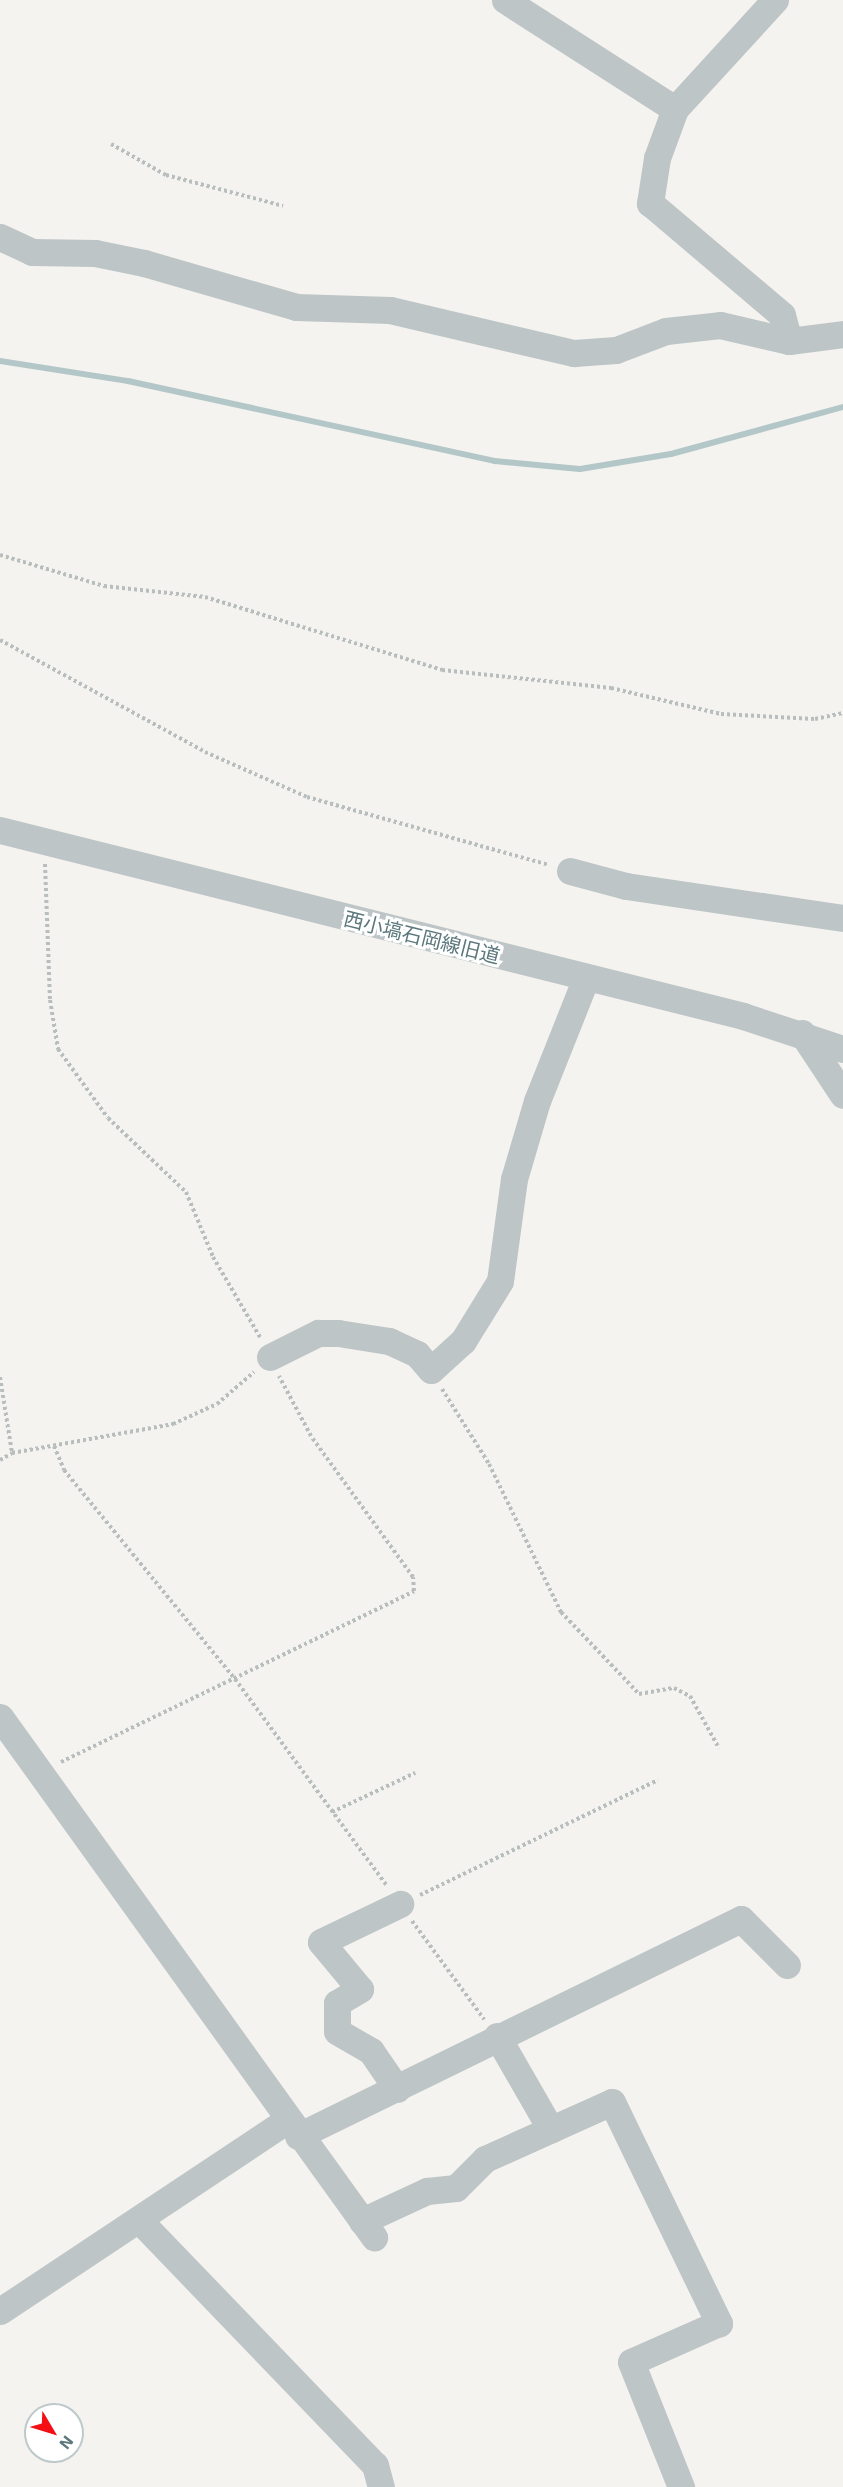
<!DOCTYPE html>
<html>
<head>
<meta charset="utf-8">
<style>
	body { margin:0 }
	#map { position:relative; width:843px; height:2487px; overflow:hidden; background:#f4f3ef; font-family:"Exo 2","Noto Sans JP",sans-serif }
	div>[style] { position:absolute }
	.stream>* { height:6px; margin:-3px; padding:0 3px; transform-origin:3px; border-radius:3px; background:#b3c7c8 }
	.path>* { height:4px; margin-top:-2px; transform-origin:0; background:repeating-linear-gradient(90deg,#b8bdbe 0 3px,transparent 0 6px) }
	.minor>* { height:27px; margin:-13.5px; padding:0 13.5px; transform-origin:13.5px; border-radius:13.5px; background:#bec5c7 }
	span { translate:-50% -50%; white-space:nowrap; text-align:center; line-height:1.15; -webkit-text-stroke:6px #fff; paint-order:stroke }
	.street-label { font-size:20px; color:#5c787d }
	.north { position:absolute; left:24px; top:2403px; width:60px; height:60px; box-sizing:border-box; background:#fff; border:2px solid #bec9cb; border-radius:50%; rotate:128deg; font-size:16px; font-weight:700; line-height:24px; text-align:center; color:#5c787d }
	.north::after { content:''; display:block; margin:auto; width:21px; height:27px; background:#f40f15; clip-path:polygon(50% 0,100% 100%,50% 72%,0 100%) }
</style>
</head>
<body>
<div id="map">
	<div class="stream">
		<i style="left:0;top:361px;width:130px;rotate:8.9deg"></i>
		<i style="left:128px;top:381px;width:376px;rotate:12.3deg"></i>
		<i style="left:495px;top:461px;width:85px;rotate:5.4deg"></i>
		<i style="left:580px;top:469px;width:92px;rotate:-9.4deg"></i>
		<i style="left:671px;top:454px;width:178px;rotate:-15.3deg"></i>
	</div>
	<div class="path">
		<i style="left:111px;top:144px;width:63px;rotate:29.4deg"></i>
		<i style="left:166px;top:175px;width:121px;rotate:14.8deg"></i>
		<i style="left:0;top:555px;width:109px;rotate:16.6deg"></i>
		<i style="left:104px;top:586px;width:102px;rotate:6.2deg"></i>
		<i style="left:205px;top:597px;width:248px;rotate:17.1deg"></i>
		<i style="left:442px;top:670px;width:170px;rotate:6.1deg"></i>
		<i style="left:611px;top:688px;width:113px;rotate:13.3deg"></i>
		<i style="left:721px;top:714px;width:94px;rotate:3deg"></i>
		<i style="left:815px;top:719px;width:29px;rotate:-12deg"></i>
		<i style="left:0;top:640px;width:234px;rotate:28.6deg"></i>
		<i style="left:205px;top:752px;width:111px;rotate:23.8deg"></i>
		<i style="left:307px;top:797px;width:251px;rotate:15.7deg"></i>
		<i style="left:45px;top:864px;width:136px;rotate:87.9deg"></i>
		<i style="left:50px;top:1000px;width:50px;rotate:80.7deg"></i>
		<i style="left:58px;top:1049px;width:85px;rotate:54.1deg"></i>
		<i style="left:108px;top:1118px;width:108px;rotate:43.5deg"></i>
		<i style="left:186px;top:1192px;width:70px;rotate:67.4deg"></i>
		<i style="left:213px;top:1257px;width:93px;rotate:59.6deg"></i>
		<i style="left:0;top:1377px;width:77px;rotate:81deg"></i>
		<i style="left:442px;top:1389px;width:89px;rotate:57.9deg"></i>
		<i style="left:489px;top:1464px;width:165px;rotate:64.1deg"></i>
		<i style="left:561px;top:1612px;width:113px;rotate:46.4deg"></i>
		<i style="left:639px;top:1694px;width:36px;rotate:-10deg"></i>
		<i style="left:674px;top:1688px;width:18px;rotate:27deg"></i>
		<i style="left:690px;top:1696px;width:60px;rotate:60.9deg"></i>
		<i style="left:54px;top:1446px;width:26px;rotate:67deg"></i>
		<i style="left:64px;top:1470px;width:270px;rotate:50.7deg"></i>
		<i style="left:235px;top:1679px;width:257px;rotate:53.7deg"></i>
		<i style="left:0;top:1460px;width:14px;rotate:-30deg"></i>
		<i style="left:12px;top:1453px;width:164px;rotate:-10.2deg"></i>
		<i style="left:173px;top:1424px;width:48px;rotate:-24.4deg"></i>
		<i style="left:217px;top:1404px;width:49px;rotate:-40.9deg"></i>
		<i style="left:61px;top:1762px;width:392px;rotate:-25.8deg"></i>
		<i style="left:414px;top:1591px;width:14px;rotate:-94deg"></i>
		<i style="left:413px;top:1577px;width:174px;rotate:-125.9deg"></i>
		<i style="left:311px;top:1436px;width:68px;rotate:-118.1deg"></i>
		<i style="left:332px;top:1812px;width:92px;rotate:-25.2deg"></i>
		<i style="left:420px;top:1895px;width:264px;rotate:-25.8deg"></i>
		<i style="left:412px;top:1921px;width:122px;rotate:53.7deg"></i>
	</div>
	<div class="minor">
		<i style="left:505px;top:0;width:202px;rotate:32.7deg"></i>
		<i style="left:675px;top:109px;width:52px;rotate:110.2deg"></i>
		<i style="left:657px;top:158px;width:46px;rotate:98.8deg"></i>
		<i style="left:650px;top:203px;width:173px;rotate:40.3deg"></i>
		<i style="left:782px;top:315px;width:27px;rotate:75deg"></i>
		<i style="left:675px;top:109px;width:148px;rotate:-47.5deg"></i>
		<i style="left:0;top:237px;width:35px;rotate:25deg"></i>
		<i style="left:32px;top:252px;width:63px;rotate:0.9deg"></i>
		<i style="left:95px;top:253px;width:50px;rotate:11.5deg"></i>
		<i style="left:144px;top:263px;width:158px;rotate:16.1deg"></i>
		<i style="left:296px;top:307px;width:94px;rotate:1.8deg"></i>
		<i style="left:390px;top:310px;width:189px;rotate:13.2deg"></i>
		<i style="left:574px;top:353px;width:42px;rotate:-4.1deg"></i>
		<i style="left:616px;top:350px;width:53px;rotate:-20.8deg"></i>
		<i style="left:666px;top:331px;width:54px;rotate:-6.3deg"></i>
		<i style="left:720px;top:325px;width:71px;rotate:13.1deg"></i>
		<i style="left:789px;top:341px;width:54px;rotate:-7.4deg"></i>
		<i style="left:0;top:830px;width:766px;rotate:14.05deg"></i>
		<i style="left:743px;top:1016px;width:105px;rotate:18.3deg"></i>
		<i style="left:570px;top:871px;width:58px;rotate:15deg"></i>
		<i style="left:626px;top:886px;width:219px;rotate:8.4deg"></i>
		<i style="left:802px;top:1033px;width:74px;rotate:56.5deg"></i>
		<i style="left:270px;top:1357px;width:54px;rotate:-26.6deg"></i>
		<i style="left:318px;top:1333px;width:20px"></i>
		<i style="left:338px;top:1333px;width:52px;rotate:8.9deg"></i>
		<i style="left:389px;top:1341px;width:31px;rotate:25deg"></i>
		<i style="left:417px;top:1354px;width:21px;rotate:49deg"></i>
		<i style="left:431px;top:1370px;width:43px;rotate:-42.2deg"></i>
		<i style="left:463px;top:1341px;width:70px;rotate:-58.3deg"></i>
		<i style="left:500px;top:1281px;width:103px;rotate:-82.2deg"></i>
		<i style="left:514px;top:1179px;width:81px;rotate:-73.6deg"></i>
		<i style="left:537px;top:1101px;width:132px;rotate:-68.3deg"></i>
		<i style="left:0;top:1717px;width:641px;rotate:54.28deg"></i>
		<i style="left:497px;top:2036px;width:108px;rotate:60.1deg"></i>
		<i style="left:397px;top:2089px;width:46px;rotate:-124.4deg"></i>
		<i style="left:371px;top:2051px;width:39px;rotate:-150deg"></i>
		<i style="left:337px;top:2031px;width:28px;rotate:-90deg"></i>
		<i style="left:337px;top:2003px;width:27px;rotate:-31deg"></i>
		<i style="left:360px;top:1989px;width:61px;rotate:-129.7deg"></i>
		<i style="left:321px;top:1942px;width:88px;rotate:-25.7deg"></i>
		<i style="left:298px;top:2136px;width:493px;rotate:-26.1deg"></i>
		<i style="left:741px;top:1919px;width:65px;rotate:45deg"></i>
		<i style="left:139px;top:2220px;width:340px;rotate:46.1deg"></i>
		<i style="left:375px;top:2465px;width:23px;rotate:75deg"></i>
		<i style="left:362px;top:2221px;width:72px;rotate:-24.8deg"></i>
		<i style="left:427px;top:2191px;width:29px;rotate:-6deg"></i>
		<i style="left:456px;top:2188px;width:41px;rotate:-45deg"></i>
		<i style="left:485px;top:2159px;width:139px;rotate:-24.2deg"></i>
		<i style="left:612px;top:2102px;width:246px;rotate:64.2deg"></i>
		<i style="left:719px;top:2323px;width:96px;rotate:156.1deg"></i>
		<i style="left:631px;top:2362px;width:135px;rotate:68.2deg"></i>
		<i style="left:0;top:2311px;width:345px;rotate:-33.6deg"></i>
	</div>
	<div class="street-label">
		<span style="left:422px;top:937px;rotate:14deg">西小塙石岡線旧道</span>
	</div>
	<div class="north">N</div>
</div>
</body>
</html>
